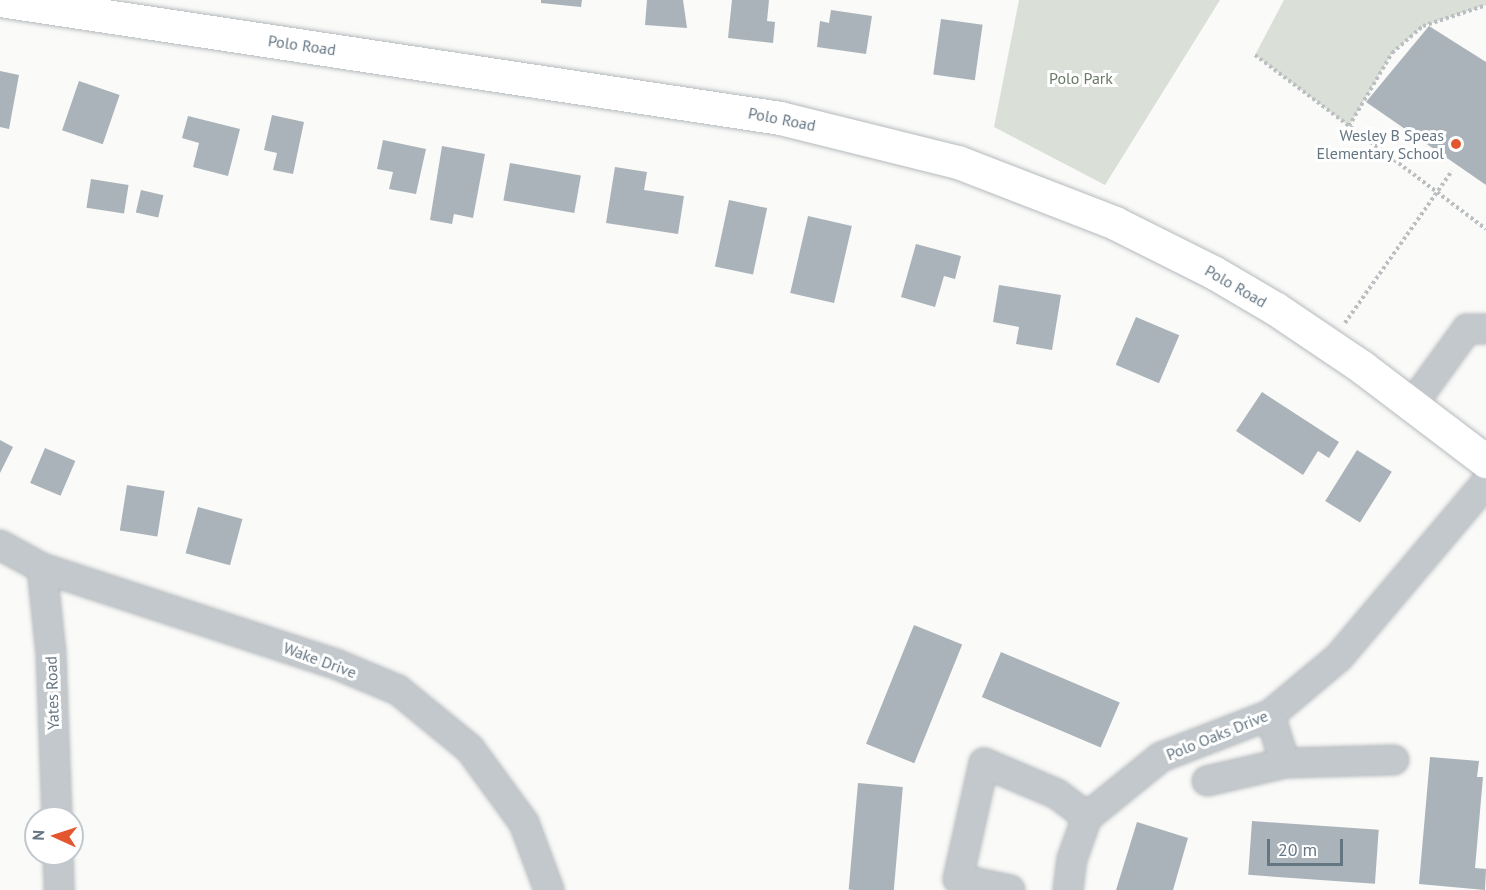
<!DOCTYPE html>
<html>
<head>
<meta charset="utf-8">
<style>
	body { margin:0 }
	#map { position:relative; width:1486px; height:890px; overflow:hidden; background:#fafaf8; font-family:"PT Sans",sans-serif }
	div>[style] { position:absolute }
	.green>* { inset:0; background:#dadfd7 }
	.building>* { inset:0; background:#aab3b9; transform-origin:0 0 }
	.path>* { height:4px; margin-top:-2px; transform-origin:0; background:repeating-linear-gradient(90deg,#bbbfc2 0 3px,transparent 0 6px) }
	.roads { filter:drop-shadow(0 0 2px #b5babe) drop-shadow(0 0 2px #b5babe) }
	.minor>* { height:28px; margin:-14px; padding:0 14px; transform-origin:14px; border-radius:14px; background:#c3c8cc }
	.major>* { height:33px; margin:-16.5px; padding:0 16.5px; transform-origin:16.5px; border-radius:16.5px; background:#fff }
	.dots>* { width:16px; height:16px; translate:-50% -50%; box-sizing:border-box; border:3px solid #fff; border-radius:50% }
	span { translate:-50% -50%; white-space:nowrap; text-align:center; line-height:1.15; -webkit-text-stroke:6px #fff; paint-order:stroke }
	.street-label { font-size:16px; color:#657683 }
	.park-label { font-size:16px; color:#687a64 }
	.poi-label { font-size:16px; color:#657683 }
	.right { translate:-100% -50%; text-align:right }
	.north { position:absolute; left:24px; top:806px; width:60px; height:60px; box-sizing:border-box; background:#fff; border:2px solid #c1c8cd; border-radius:50%; rotate:273deg; font-size:16px; font-weight:700; line-height:24px; text-align:center; color:#657683 }
	.north::after { content:''; display:block; margin:auto; width:21px; height:27px; background:#e4572e; clip-path:polygon(50% 0,100% 100%,50% 72%,0 100%) }
	.scale { position:absolute; left:1267px; top:839px; width:76px; height:27px; box-sizing:border-box; border:3px solid #657683; border-top:0; padding-left:8px; font-size:18px; line-height:21px; white-space:nowrap; color:#657683; -webkit-text-stroke:4px #fff; paint-order:stroke }
</style>
</head>
<body>
<div id="map">
	<div class="green">
		<i style="clip-path:polygon(1019px 0,1220px 0,1105px 185px,994px 127px)"></i>
		<i style="clip-path:polygon(1284px 0,1486px 0,1486px 5px,1423px 26px,1392px 53px,1349px 126px,1255px 55px)"></i>
	</div>
	<div class="building">
		<i style="clip-path:polygon(541px 0,582px 0,581px 7px,541px 3px)"></i>
		<i style="clip-path:polygon(647px 0,683px 0,687px 28px,645px 25px)"></i>
		<i style="clip-path:polygon(732px 0,769px 0,767px 21px,775px 22px,773px 43px,728px 38px)"></i>
		<i style="clip-path:polygon(831px 10px,872px 16px,866px 54px,817px 47px,820px 21px,829px 23px)"></i>
		<i style="left:941px;top:19px;width:42px;height:56px;rotate:8deg"></i>
		<i style="clip-path:polygon(1429px 26px,1486px 62px,1486px 185px,1366px 102px)"></i>
		<i style="clip-path:polygon(0 71px,19px 75px,9px 129px,0 127px)"></i>
		<i style="left:79px;top:81px;width:43px;height:52px;rotate:19deg"></i>
		<i style="clip-path:polygon(272px 115px,304px 122px,293px 174px,273px 170px,277px 153px,264px 150px)"></i>
		<i style="clip-path:polygon(188px 116px,240px 129px,228px 176px,193px 167px,199px 143px,182px 138px)"></i>
		<i style="clip-path:polygon(383px 140px,426px 149px,416px 194px,389px 189px,393px 172px,377px 169px)"></i>
		<i style="clip-path:polygon(442px 146px,485px 154px,473px 218px,454px 214px,452px 224px,430px 220px)"></i>
		<i style="left:510px;top:163px;width:72px;height:38px;rotate:10deg"></i>
		<i style="clip-path:polygon(615px 167px,647px 172px,644px 190px,684px 196px,678px 234px,606px 223px)"></i>
		<i style="left:91px;top:179px;width:38px;height:29px;rotate:9deg"></i>
		<i style="left:141px;top:190px;width:23px;height:23px;rotate:13deg"></i>
		<i style="left:729px;top:200px;width:39px;height:68px;rotate:12deg"></i>
		<i style="left:808px;top:216px;width:45px;height:79px;rotate:13deg"></i>
		<i style="clip-path:polygon(916px 244px,961px 256px,955px 279px,944px 276px,935px 307px,901px 297px)"></i>
		<i style="clip-path:polygon(999px 285px,1061px 295px,1052px 350px,1016px 344px,1019px 327px,993px 322px)"></i>
		<i style="left:1136px;top:317px;width:47px;height:52px;rotate:23deg"></i>
		<i style="clip-path:polygon(1262px 392px,1339px 442px,1329px 458px,1318px 451px,1303px 475px,1236px 431px)"></i>
		<i style="clip-path:polygon(0 440px,13px 447px,0 473px)"></i>
		<i style="left:45px;top:448px;width:33px;height:38px;rotate:23deg"></i>
		<i style="left:1357px;top:450px;width:41px;height:60px;rotate:32deg"></i>
		<i style="left:127px;top:485px;width:38px;height:46px;rotate:9deg"></i>
		<i style="left:198px;top:507px;width:46px;height:48px;rotate:15deg"></i>
		<i style="left:914px;top:625px;width:52px;height:128px;rotate:22deg"></i>
		<i style="left:1001px;top:652px;width:129px;height:49px;rotate:23deg"></i>
		<i style="clip-path:polygon(1430px 757px,1479px 761px,1477px 777px,1483px 777px,1475px 868px,1486px 869px,1485px 890px,1419px 884px)"></i>
		<i style="left:858px;top:783px;width:45px;height:107px;rotate:5deg"></i>
		<i style="left:1252px;top:821px;width:127px;height:54px;rotate:4deg"></i>
		<i style="clip-path:polygon(1137px 822px,1188px 838px,1173px 890px,1116px 890px)"></i>
	</div>
	<div class="path">
		<i style="left:1255px;top:55px;width:289px;rotate:37deg"></i>
		<i style="left:1349px;top:126px;width:85px;rotate:-59.5deg"></i>
		<i style="left:1392px;top:53px;width:41px;rotate:-41.1deg"></i>
		<i style="left:1423px;top:26px;width:66px;rotate:-18.4deg"></i>
		<i style="left:1345px;top:323px;width:186px;rotate:-54.9deg"></i>
	</div>
	<div class="roads">
		<div class="minor">
			<i style="left:1412px;top:405px;width:94px;rotate:-54.1deg"></i>
			<i style="left:1467px;top:329px;width:19px"></i>
			<i style="left:0;top:545px;width:48px;rotate:28.7deg"></i>
			<i style="left:42px;top:568px;width:311px;rotate:18.1deg"></i>
			<i style="left:338px;top:665px;width:65px;rotate:22.6deg"></i>
			<i style="left:398px;top:690px;width:93px;rotate:39.3deg"></i>
			<i style="left:470px;top:749px;width:92px;rotate:53.9deg"></i>
			<i style="left:524px;top:823px;width:72px;rotate:69.5deg"></i>
			<i style="left:42px;top:568px;width:86px;rotate:84deg"></i>
			<i style="left:51px;top:654px;width:164px;rotate:87.9deg"></i>
			<i style="left:1285px;top:763px;width:109px;rotate:-1.6deg"></i>
			<i style="left:1207px;top:781px;width:80px;rotate:-13deg"></i>
			<i style="left:1285px;top:763px;width:50px;rotate:-107.4deg"></i>
			<i style="left:58px;top:854px;width:36px;rotate:88deg"></i>
			<i style="left:1010px;top:890px;width:53px;rotate:-168.1deg"></i>
			<i style="left:958px;top:879px;width:119px;rotate:-77.4deg"></i>
			<i style="left:984px;top:763px;width:79px;rotate:23deg"></i>
			<i style="left:1057px;top:794px;width:38px;rotate:37deg"></i>
			<i style="left:1068px;top:890px;width:31px;rotate:-83deg"></i>
			<i style="left:1072px;top:859px;width:45px;rotate:-70.3deg"></i>
			<i style="left:1087px;top:817px;width:95px;rotate:-39deg"></i>
			<i style="left:1161px;top:757px;width:117px;rotate:-21.1deg"></i>
			<i style="left:1270px;top:715px;width:90px;rotate:-40deg"></i>
			<i style="left:1339px;top:657px;width:228px;rotate:-49.8deg"></i>
		</div>
		<div class="major">
			<i style="left:0;top:0;width:789px;rotate:8.6deg"></i>
			<i style="left:780px;top:118px;width:183px;rotate:13.9deg"></i>
			<i style="left:958px;top:162px;width:168px;rotate:21.2deg"></i>
			<i style="left:1115px;top:223px;width:110px;rotate:26.6deg"></i>
			<i style="left:1213px;top:272px;width:73px;rotate:30.4deg"></i>
			<i style="left:1276px;top:309px;width:104px;rotate:34deg"></i>
			<i style="left:1362px;top:367px;width:156px;rotate:37.2deg"></i>
		</div>
	</div>
	<div class="dots">
		<i style="left:1456px;top:144px;background:#e4572e"></i>
	</div>
	<div class="street-label">
		<span style="left:302px;top:45px;rotate:8deg">Polo Road</span>
		<span style="left:782px;top:119px;rotate:11deg">Polo Road</span>
		<span style="left:1236px;top:286px;rotate:30deg">Polo Road</span>
		<span style="left:320px;top:660px;rotate:20deg">Wake Drive</span>
		<span style="left:52px;top:693px;rotate:-92deg">Yates Road</span>
		<span style="left:1217px;top:735px;rotate:-22deg">Polo Oaks Drive</span>
	</div>
	<div class="park-label">
		<span style="left:1081px;top:78px">Polo Park</span>
	</div>
	<div class="poi-label">
		<span class="right" style="left:1444px;top:144px">Wesley B Speas<br>Elementary School</span>
	</div>
	<div class="north">N</div>
	<div class="scale">20 m</div>
</div>
</body>
</html>
